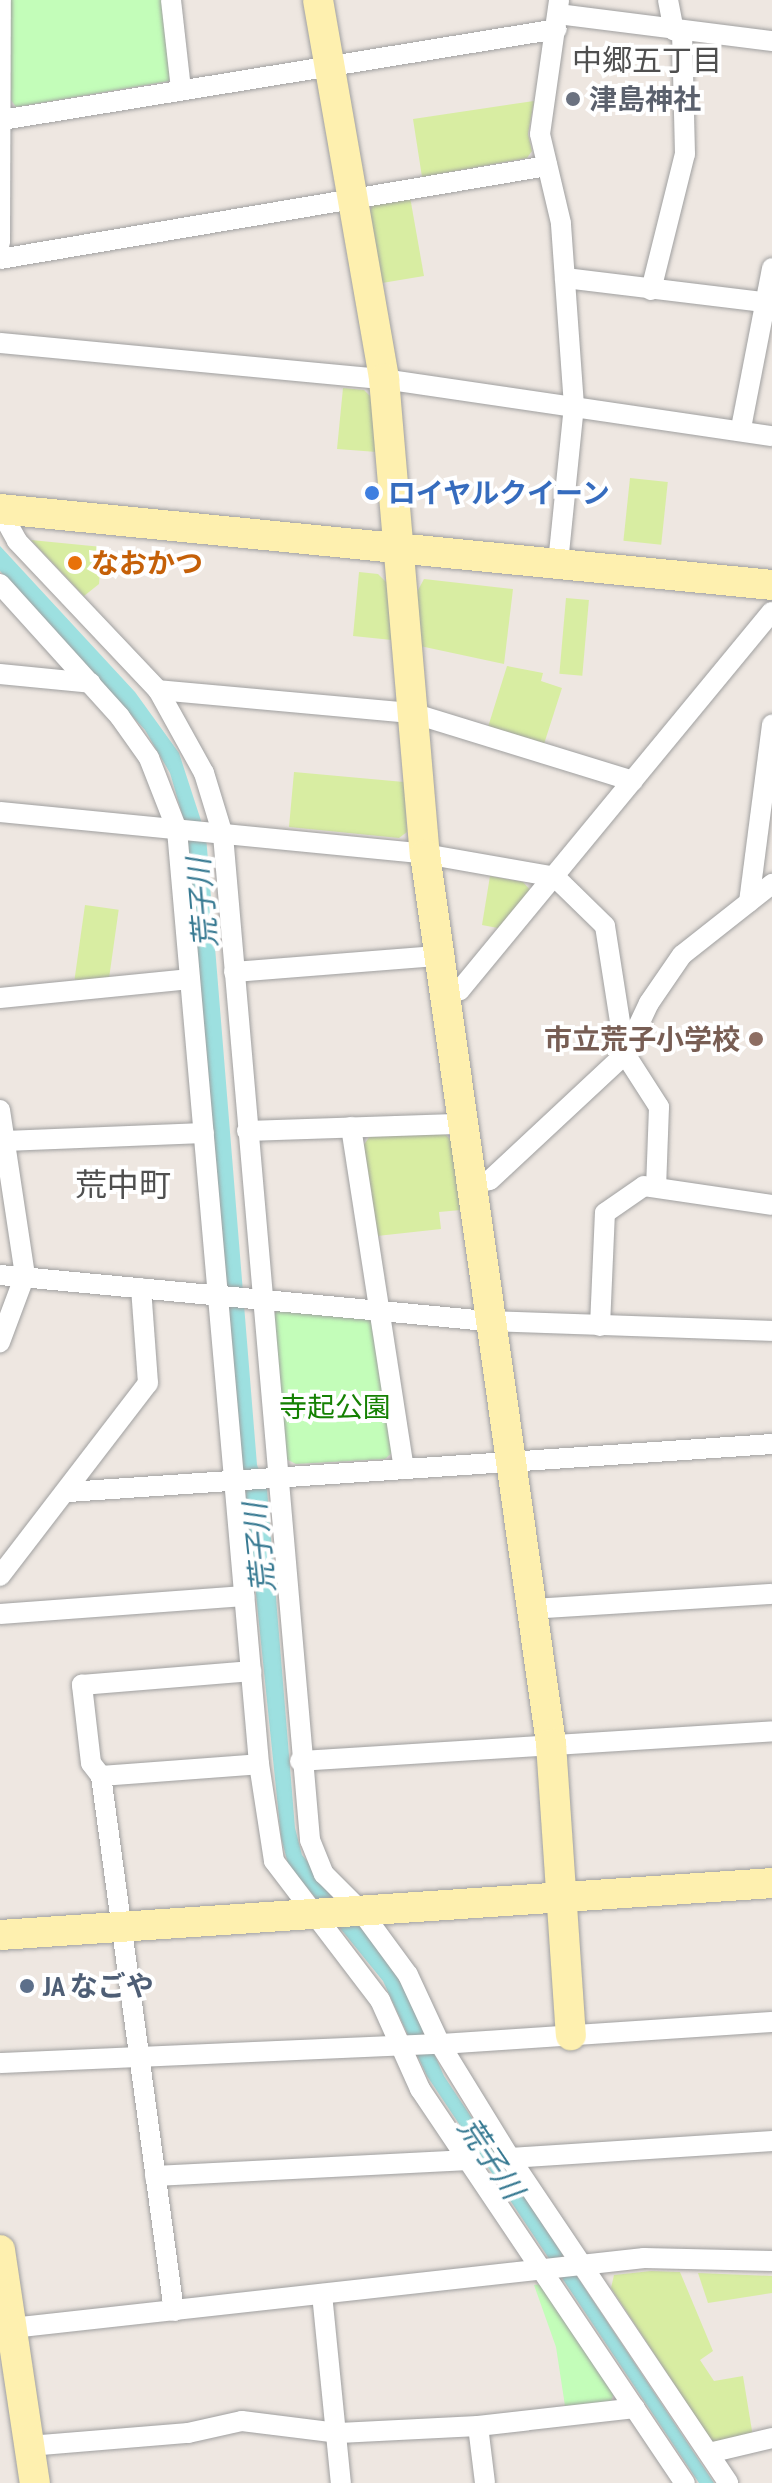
<!DOCTYPE html>
<html>
<head>
<meta charset="utf-8">
<style>
	body { margin:0 }
	#map { position:relative; width:772px; height:2483px; overflow:hidden; background:#eee7e1; font-family:"PT Sans Narrow","Noto Sans JP",sans-serif }
	div>[style] { position:absolute }
	.grass>* { inset:0; background:#d8eda2; transform-origin:0 0 }
	.park>* { inset:0; background:#c3fdb9 }
	.water>* { inset:0; background:#9de0e0 }
	.roads { filter:drop-shadow(0 0 2px #a0a0a0) drop-shadow(0 0 2px #a0a0a0) }
	.street>* { height:20px; margin:-10px; padding:0 10px; transform-origin:10px; border-radius:10px; background:#fff }
	.secondary>* { height:30px; margin:-15px; padding:0 15px; transform-origin:15px; border-radius:15px; background:#fef0af }
	.dots>* { width:22px; height:22px; translate:-50% -50%; box-sizing:border-box; border:4px solid #fff; border-radius:50% }
	span { translate:-50% -50%; white-space:nowrap; text-align:center; line-height:1.15; -webkit-text-stroke:8px #fff; paint-order:stroke }
	.worship-label { font-size:28px; color:#5b616d; font-weight:700 }
	.left { translate:0 -50%; text-align:left }
	.shop-label { font-size:28px; color:#366cbe; font-weight:700 }
	.food-label { font-size:28px; color:#c56008; font-weight:700 }
	.education-label { font-size:28px; color:#785e54; font-weight:700 }
	.right { translate:-100% -50%; text-align:right }
	.park-label { font-size:28px; color:#158103 }
	.service-label { font-size:28px; color:#4e5e75; font-weight:700 }
	.neighbourhood-label { font-size:30px; color:#4f4f4f }
	.water-label { font-size:30px; color:#387a92; font-style:italic }
	.quarter-label { font-size:32px; color:#4f4f4f }
</style>
</head>
<body>
<div id="map">
	<div class="grass">
		<i style="clip-path:polygon(534px 101px,528px 134px,532px 151px,527px 158px,422px 177px,413px 119px)"></i>
		<i style="clip-path:polygon(410px 197px,424px 276px,382px 283px,370px 211px,373px 203px)"></i>
		<i style="clip-path:polygon(343px 388px,364px 390px,372px 398px,377px 452px,337px 449px)"></i>
		<i style="left:630px;top:478px;width:38px;height:63px;rotate:6deg"></i>
		<i style="clip-path:polygon(31px 540px,102px 547px,99px 584px,84px 596px)"></i>
		<i style="clip-path:polygon(359px 572px,378px 574px,387px 583px,392px 640px,353px 636px)"></i>
		<i style="clip-path:polygon(424px 579px,513px 589px,504px 664px,420px 646px,416px 594px)"></i>
		<i style="left:566px;top:598px;width:23px;height:76px;rotate:5deg"></i>
		<i style="clip-path:polygon(507px 666px,543px 673px,541px 681px,562px 688px,544px 744px,488px 727px)"></i>
		<i style="clip-path:polygon(294px 772px,404px 782px,407px 832px,399px 838px,289px 827px)"></i>
		<i style="clip-path:polygon(490px 876px,523px 882px,533px 893px,503px 929px,482px 925px)"></i>
		<i style="left:85px;top:905px;width:34px;height:75px;rotate:8deg"></i>
		<i style="clip-path:polygon(444px 1133px,452px 1141px,461px 1210px,439px 1212px,441px 1229px,377px 1236px,363px 1146px,370px 1136px)"></i>
		<i style="clip-path:polygon(651px 2271px,680px 2272px,713px 2351px,700px 2360px,714px 2381px,743px 2376px,753px 2437px,715px 2446px,611px 2288px,614px 2275px)"></i>
		<i style="clip-path:polygon(698px 2273px,772px 2276px,772px 2293px,708px 2303px)"></i>
	</div>
	<div class="park">
		<i style="clip-path:polygon(10px 0,165px 0,172px 72px,169px 81px,16px 107px,11px 100px)"></i>
		<i style="clip-path:polygon(278px 1310px,371px 1320px,395px 1450px,385px 1459px,296px 1464px,284px 1458px,272px 1316px)"></i>
		<i style="clip-path:polygon(542px 2284px,615px 2389px,611px 2402px,565px 2406px,556px 2347px,534px 2285px)"></i>
	</div>
	<div class="water">
		<i style="clip-path:polygon(0 546px,135px 692px,179px 753px,206px 836px,257px 1465px,267px 1489px,295px 1828px,302px 1855px,376px 1944px,407px 1993px,444px 2076px,714px 2483px,699px 2483px,427px 2076px,383px 1981px,288px 1864px,281px 1837px,243px 1468px,187px 831px,170px 773px,145px 730px,0 571px)"></i>
	</div>
	<div class="roads">
		<div class="street">
			<i style="left:171px;top:0;width:90px;rotate:83.6deg"></i>
			<i style="left:668px;top:0;width:31px;rotate:79deg"></i>
			<i style="left:558px;top:14px;width:216px;rotate:7.2deg"></i>
			<i style="left:2px;top:120px;width:562px;rotate:-9.31deg"></i>
			<i style="left:0;top:243px;width:243px;rotate:-89.8deg"></i>
			<i style="left:0;top:259px;width:555px;rotate:-9.65deg"></i>
			<i style="left:565px;top:278px;width:209px;rotate:6.9deg"></i>
			<i style="left:651px;top:290px;width:140px;rotate:-76deg"></i>
			<i style="left:685px;top:154px;width:123px;rotate:-91.4deg"></i>
			<i style="left:0;top:343px;width:386px;rotate:5.4deg"></i>
			<i style="left:384px;top:379px;width:392px;rotate:8.4deg"></i>
			<i style="left:741px;top:428px;width:163px;rotate:-79deg"></i>
			<i style="left:0;top:510px;width:35px;rotate:61deg"></i>
			<i style="left:17px;top:541px;width:205px;rotate:46.6deg"></i>
			<i style="left:158px;top:690px;width:95px;rotate:61deg"></i>
			<i style="left:204px;top:773px;width:65px;rotate:73deg"></i>
			<i style="left:223px;top:835px;width:1009px;rotate:85.05deg"></i>
			<i style="left:310px;top:1840px;width:37px;rotate:68deg"></i>
			<i style="left:324px;top:1874px;width:52px;rotate:45deg"></i>
			<i style="left:361px;top:1911px;width:79px;rotate:53.7deg"></i>
			<i style="left:408px;top:1975px;width:76px;rotate:65.1deg"></i>
			<i style="left:440px;top:2044px;width:134px;rotate:58.4deg"></i>
			<i style="left:510px;top:2158px;width:391px;rotate:56.1deg"></i>
			<i style="left:558px;top:563px;width:158px;rotate:-84.2deg"></i>
			<i style="left:574px;top:406px;width:183px;rotate:-94.1deg"></i>
			<i style="left:561px;top:223px;width:91px;rotate:-103.3deg"></i>
			<i style="left:540px;top:134px;width:135px;rotate:-81.9deg"></i>
			<i style="left:0;top:584px;width:179px;rotate:47.9deg"></i>
			<i style="left:120px;top:717px;width:50px;rotate:54.7deg"></i>
			<i style="left:149px;top:758px;width:77px;rotate:68.7deg"></i>
			<i style="left:177px;top:830px;width:938px;rotate:84.98deg"></i>
			<i style="left:259px;top:1764px;width:98px;rotate:81.2deg"></i>
			<i style="left:274px;top:1861px;width:175px;rotate:52.7deg"></i>
			<i style="left:380px;top:2000px;width:98px;rotate:65.8deg"></i>
			<i style="left:420px;top:2089px;width:475px;rotate:56.1deg"></i>
			<i style="left:0;top:674px;width:91px;rotate:5.6deg"></i>
			<i style="left:158px;top:690px;width:255px;rotate:5.2deg"></i>
			<i style="left:412px;top:713px;width:231px;rotate:17.1deg"></i>
			<i style="left:0;top:812px;width:427px;rotate:5.6deg"></i>
			<i style="left:425px;top:854px;width:132px;rotate:10deg"></i>
			<i style="left:555px;top:877px;width:70px;rotate:44.4deg"></i>
			<i style="left:605px;top:926px;width:130px;rotate:81.1deg"></i>
			<i style="left:625px;top:1054px;width:63px;rotate:57.3deg"></i>
			<i style="left:659px;top:1107px;width:80px;rotate:92.1deg"></i>
			<i style="left:749px;top:902px;width:179px;rotate:-82.6deg"></i>
			<i style="left:234px;top:972px;width:206px;rotate:-4.5deg"></i>
			<i style="left:445px;top:993px;width:15px;rotate:-11deg"></i>
			<i style="left:460px;top:990px;width:490px;rotate:-50.5deg"></i>
			<i style="left:0;top:998px;width:191px;rotate:-5.7deg"></i>
			<i style="left:0;top:1110px;width:167px;rotate:81.4deg"></i>
			<i style="left:25px;top:1275px;width:72px;rotate:110.5deg"></i>
			<i style="left:351px;top:1127px;width:346px;rotate:81.2deg"></i>
			<i style="left:247px;top:1131px;width:216px;rotate:-1.9deg"></i>
			<i style="left:5px;top:1141px;width:199px;rotate:-2.3deg"></i>
			<i style="left:472px;top:1184px;width:18px;rotate:-13deg"></i>
			<i style="left:490px;top:1180px;width:185px;rotate:-43deg"></i>
			<i style="left:625px;top:1054px;width:56px;rotate:-64.8deg"></i>
			<i style="left:649px;top:1003px;width:58px;rotate:-55.5deg"></i>
			<i style="left:682px;top:955px;width:115px;rotate:-38.3deg"></i>
			<i style="left:0;top:1275px;width:493px;rotate:5.4deg"></i>
			<i style="left:491px;top:1321px;width:281px;rotate:2deg"></i>
			<i style="left:600px;top:1326px;width:113px;rotate:-87.5deg"></i>
			<i style="left:605px;top:1213px;width:47px;rotate:-34.7deg"></i>
			<i style="left:644px;top:1186px;width:129px;rotate:8.4deg"></i>
			<i style="left:68px;top:1492px;width:706px;rotate:-3.9deg"></i>
			<i style="left:0;top:1576px;width:243px;rotate:-52.5deg"></i>
			<i style="left:148px;top:1383px;width:95px;rotate:-94.2deg"></i>
			<i style="left:531px;top:1609px;width:241px;rotate:-3.6deg"></i>
			<i style="left:0;top:1614px;width:245px;rotate:-4.2deg"></i>
			<i style="left:300px;top:1761px;width:473px;rotate:-3.6deg"></i>
			<i style="left:101px;top:1776px;width:16px;rotate:-128deg"></i>
			<i style="left:91px;top:1763px;width:79px;rotate:-96.6deg"></i>
			<i style="left:82px;top:1685px;width:170px;rotate:-4.7deg"></i>
			<i style="left:0;top:2063px;width:440px;rotate:-2.5deg"></i>
			<i style="left:440px;top:2044px;width:333px;rotate:-3.8deg"></i>
			<i style="left:510px;top:2158px;width:263px;rotate:-3.7deg"></i>
			<i style="left:155px;top:2176px;width:314px;rotate:-2.9deg"></i>
			<i style="left:322px;top:2294px;width:190px;rotate:84.3deg"></i>
			<i style="left:174px;top:2311px;width:540px;rotate:-97.77deg"></i>
			<i style="left:101px;top:1776px;width:158px;rotate:-4.3deg"></i>
			<i style="left:12px;top:2328px;width:636px;rotate:-6.32deg"></i>
			<i style="left:644px;top:2258px;width:128px;rotate:1.3deg"></i>
			<i style="left:478px;top:2426px;width:57px;rotate:83deg"></i>
			<i style="left:29px;top:2446px;width:160px;rotate:-4.7deg"></i>
			<i style="left:188px;top:2433px;width:55px;rotate:-12.5deg"></i>
			<i style="left:242px;top:2421px;width:98px;rotate:7.1deg"></i>
			<i style="left:339px;top:2433px;width:139px;rotate:-2.9deg"></i>
			<i style="left:478px;top:2426px;width:158px;rotate:-6.5deg"></i>
			<i style="left:709px;top:2453px;width:65px;rotate:-13.4deg"></i>
		</div>
		<div class="secondary">
			<i style="left:318px;top:0;width:385px;rotate:80.1deg"></i>
			<i style="left:384px;top:379px;width:477px;rotate:85.1deg"></i>
			<i style="left:425px;top:854px;width:899px;rotate:81.94deg"></i>
			<i style="left:551px;top:1744px;width:292px;rotate:86.1deg"></i>
			<i style="left:0;top:509px;width:776px;rotate:5.62deg"></i>
			<i style="left:0;top:1935px;width:774px;rotate:-3.85deg"></i>
			<i style="left:0;top:2250px;width:236px;rotate:81.5deg"></i>
		</div>
	</div>
	<div class="dots">
		<i style="left:573px;top:99px;background:#6b7280"></i>
		<i style="left:372px;top:493px;background:#3f7fe0"></i>
		<i style="left:75px;top:563px;background:#e8710a"></i>
		<i style="left:756px;top:1039px;background:#8d6e63"></i>
		<i style="left:27px;top:1986px;background:#5c6f8a"></i>
	</div>
	<div class="worship-label">
		<span class="left" style="left:589px;top:99px">津島神社</span>
	</div>
	<div class="shop-label">
		<span class="left" style="left:388px;top:493px">ロイヤルクイーン</span>
	</div>
	<div class="food-label">
		<span class="left" style="left:91px;top:563px">なおかつ</span>
	</div>
	<div class="education-label">
		<span class="right" style="left:740px;top:1039px">市立荒子小学校</span>
	</div>
	<div class="park-label">
		<span style="left:335px;top:1407px">寺起公園</span>
	</div>
	<div class="service-label">
		<span class="left" style="left:43px;top:1986px">JA なごや</span>
	</div>
	<div class="neighbourhood-label">
		<span style="left:647px;top:60px">中郷五丁目</span>
	</div>
	<div class="water-label">
		<span style="left:202px;top:903px;rotate:-95deg">荒子川</span>
		<span style="left:259px;top:1548px;rotate:-96deg">荒子川</span>
		<span style="left:491px;top:2158px;rotate:56deg">荒子川</span>
	</div>
	<div class="quarter-label">
		<span style="left:123px;top:1184px">荒中町</span>
	</div>
</div>
</body>
</html>
